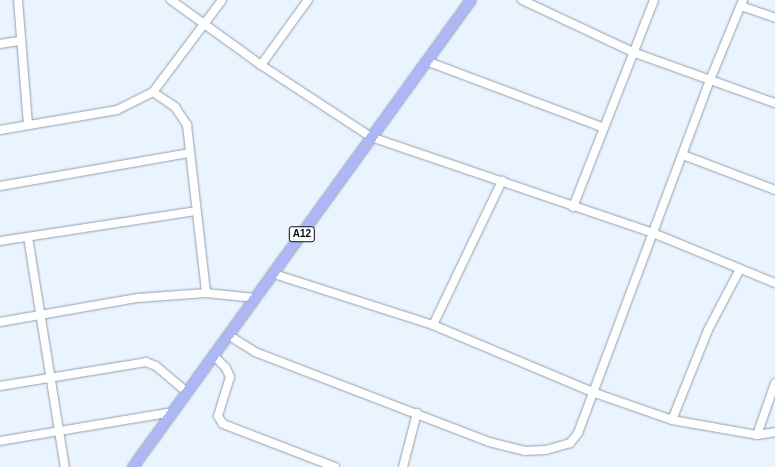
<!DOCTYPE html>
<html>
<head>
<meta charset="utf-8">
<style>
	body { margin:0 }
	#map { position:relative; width:775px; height:467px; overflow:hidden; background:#eaf4fe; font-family:Arial,sans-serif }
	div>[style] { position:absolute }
	.roads { filter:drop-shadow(0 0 1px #909fb0) drop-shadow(0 0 1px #909fb0) }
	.minor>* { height:8px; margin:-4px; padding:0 4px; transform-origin:4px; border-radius:4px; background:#fff }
	.major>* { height:10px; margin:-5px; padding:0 5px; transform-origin:5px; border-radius:5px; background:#adb7f6 }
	span { translate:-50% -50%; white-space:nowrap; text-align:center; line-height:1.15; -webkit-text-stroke:3.5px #fff; paint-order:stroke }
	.shield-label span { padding:1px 3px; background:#fff; border:1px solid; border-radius:3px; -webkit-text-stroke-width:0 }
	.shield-label { font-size:10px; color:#070c12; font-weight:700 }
</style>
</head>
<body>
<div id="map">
	<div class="roads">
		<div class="minor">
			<i style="left:18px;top:0;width:125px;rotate:85.4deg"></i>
			<i style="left:171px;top:0;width:111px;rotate:35.8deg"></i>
			<i style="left:261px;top:65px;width:131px;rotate:33.2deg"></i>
			<i style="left:371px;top:137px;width:298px;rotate:18.8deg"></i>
			<i style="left:653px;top:233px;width:132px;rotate:22.3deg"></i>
			<i style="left:522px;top:0;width:125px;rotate:25.1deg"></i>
			<i style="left:635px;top:53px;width:149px;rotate:19.7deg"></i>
			<i style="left:741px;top:6px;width:36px;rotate:19deg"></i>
			<i style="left:0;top:44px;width:19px;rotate:-9deg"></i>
			<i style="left:426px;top:61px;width:190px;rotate:20.6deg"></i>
			<i style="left:261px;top:65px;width:80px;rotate:-54.1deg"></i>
			<i style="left:153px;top:92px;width:27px;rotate:34deg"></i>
			<i style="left:175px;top:107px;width:22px;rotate:56deg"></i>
			<i style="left:187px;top:125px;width:169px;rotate:83.5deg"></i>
			<i style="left:0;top:130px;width:119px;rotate:-9.7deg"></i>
			<i style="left:117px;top:110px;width:40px;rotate:-26.6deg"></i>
			<i style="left:153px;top:92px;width:115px;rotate:-53.1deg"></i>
			<i style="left:683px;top:155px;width:98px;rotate:20.8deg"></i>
			<i style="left:0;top:186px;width:193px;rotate:-9.9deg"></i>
			<i style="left:573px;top:207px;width:222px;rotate:-68.6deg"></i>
			<i style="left:28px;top:237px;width:233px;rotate:80.9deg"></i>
			<i style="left:0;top:241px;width:197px;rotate:-8.7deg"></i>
			<i style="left:274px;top:274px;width:167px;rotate:17.8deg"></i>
			<i style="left:433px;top:325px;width:173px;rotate:22.8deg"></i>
			<i style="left:592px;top:392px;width:85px;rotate:19.3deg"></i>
			<i style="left:672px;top:420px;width:86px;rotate:10deg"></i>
			<i style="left:757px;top:435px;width:18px;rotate:-9deg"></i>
			<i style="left:0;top:322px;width:140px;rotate:-9.9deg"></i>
			<i style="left:138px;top:298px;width:68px;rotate:-4.2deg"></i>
			<i style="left:206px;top:293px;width:50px;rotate:5.7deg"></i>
			<i style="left:433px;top:325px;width:160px;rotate:-64.4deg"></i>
			<i style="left:228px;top:335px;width:32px;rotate:32deg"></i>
			<i style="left:255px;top:352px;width:251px;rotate:21deg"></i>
			<i style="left:489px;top:442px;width:37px;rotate:14deg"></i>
			<i style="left:525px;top:451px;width:21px;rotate:-3deg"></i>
			<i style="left:546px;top:450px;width:25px;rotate:-16deg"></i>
			<i style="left:570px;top:443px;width:13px;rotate:-51deg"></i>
			<i style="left:578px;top:433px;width:377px;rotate:-69.5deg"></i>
			<i style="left:710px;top:80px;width:87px;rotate:-67.6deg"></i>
			<i style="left:214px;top:356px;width:17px;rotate:45deg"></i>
			<i style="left:226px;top:368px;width:10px;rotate:66deg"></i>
			<i style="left:230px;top:377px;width:41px;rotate:107.1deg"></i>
			<i style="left:218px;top:416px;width:9px;rotate:58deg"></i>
			<i style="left:223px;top:424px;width:120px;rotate:21deg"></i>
			<i style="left:0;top:386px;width:148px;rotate:-9.3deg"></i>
			<i style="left:146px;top:362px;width:11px;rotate:22deg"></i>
			<i style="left:156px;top:366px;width:42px;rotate:40.2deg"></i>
			<i style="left:672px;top:420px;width:97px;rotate:-68.2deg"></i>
			<i style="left:708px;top:330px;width:69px;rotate:-62.3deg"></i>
			<i style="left:757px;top:435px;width:55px;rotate:-70.9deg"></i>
			<i style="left:0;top:441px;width:176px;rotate:-9.5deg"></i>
			<i style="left:403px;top:467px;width:56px;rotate:-75.5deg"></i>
		</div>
		<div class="major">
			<i style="left:133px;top:467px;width:576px;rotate:-54.1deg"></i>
		</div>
	</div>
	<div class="shield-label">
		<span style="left:302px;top:234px">A12</span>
	</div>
</div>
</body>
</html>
